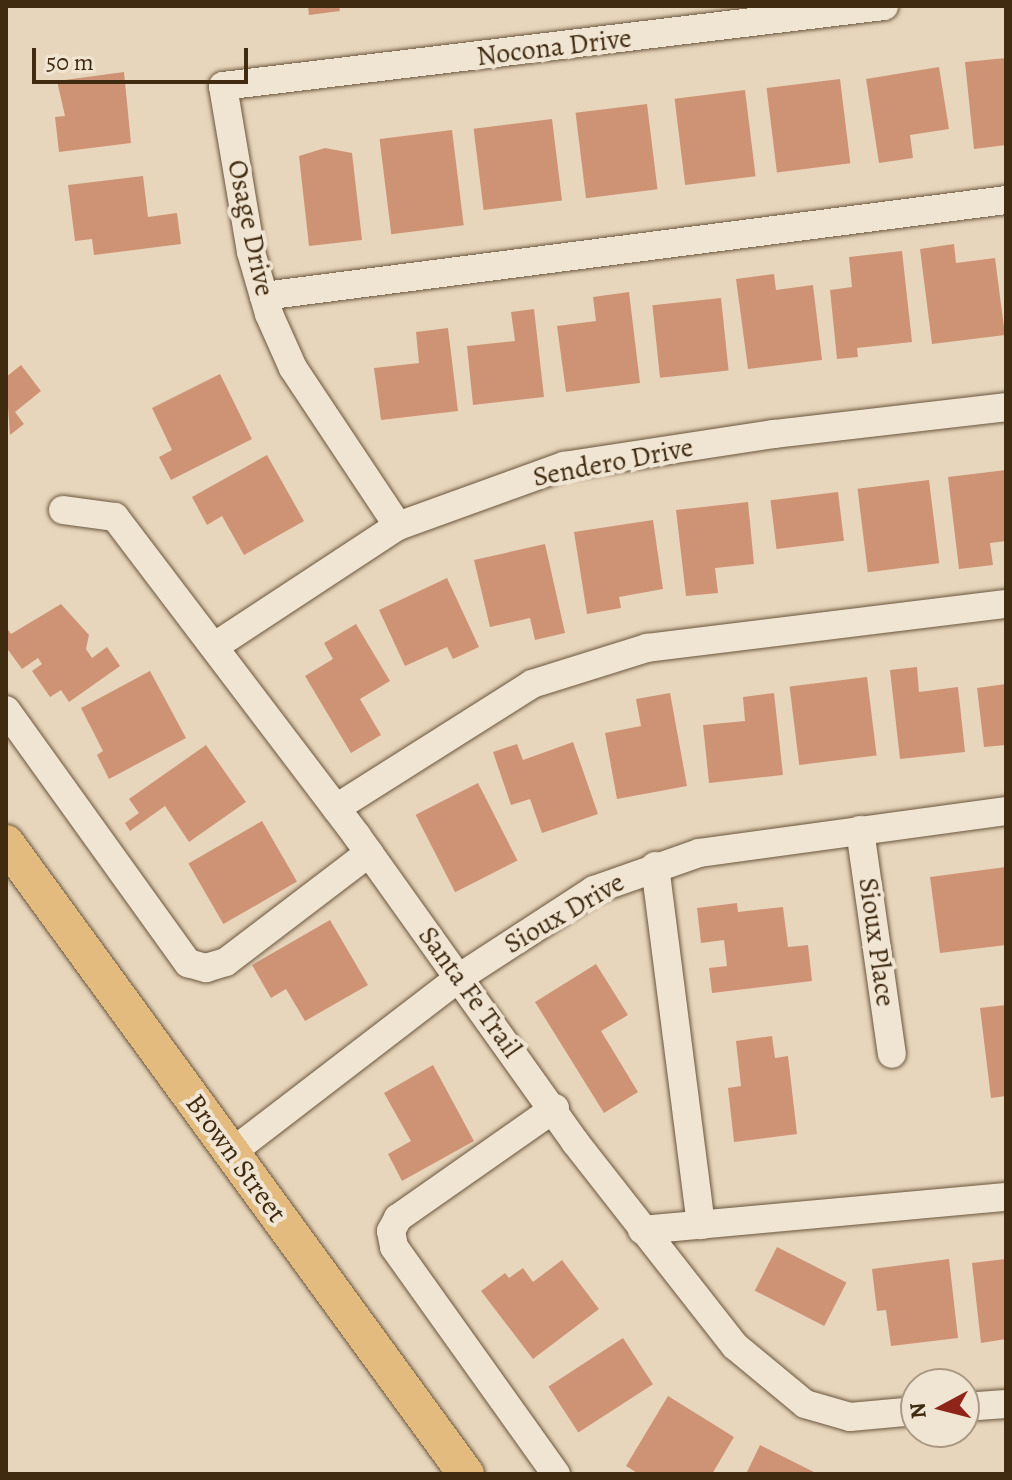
<!DOCTYPE html>
<html>
<head>
<meta charset="utf-8">
<style>
	body { margin:0 }
	#map { position:relative; width:1012px; height:1480px; overflow:hidden; background:#e8d6bc; font-family:Alegreya,serif }
	div>[style] { position:absolute }
	.building>* { inset:0; background:#ce9375; transform-origin:0 0 }
	.roads { filter:drop-shadow(0 0 2px #6a563c) drop-shadow(0 0 2px #6a563c) }
	.minor>* { height:28px; margin:-14px; padding:0 14px; transform-origin:14px; border-radius:14px; background:#f0e4d3 }
	.major>* { height:36px; margin:-18px; padding:0 18px; transform-origin:18px; border-radius:18px; background:#e4bb7e }
	span { translate:-50% -50%; white-space:nowrap; text-align:center; line-height:1.15; -webkit-text-stroke:8px #f0e4d3; paint-order:stroke }
	.street-label { font-size:28px; color:#402b11 }
	.frame { position:absolute; inset:0; border:8px solid #402b11; pointer-events:none }
	.north { position:absolute; left:900px; top:1368px; width:80px; height:80px; box-sizing:border-box; background:#f0e4d3; border:2px solid #aa9a85; border-radius:50%; rotate:263deg; font-size:22px; font-weight:700; line-height:32px; text-align:center; color:#402b11 }
	.north::after { content:''; display:block; margin:auto; width:28px; height:36px; background:#8f2418; clip-path:polygon(50% 0,100% 100%,50% 72%,0 100%) }
	.scale { position:absolute; left:32px; top:48px; width:216px; height:36px; box-sizing:border-box; border:4px solid #402b11; border-top:0; padding-left:10px; font-size:24px; line-height:28px; white-space:nowrap; color:#402b11; -webkit-text-stroke:6px #f0e4d3; paint-order:stroke }
</style>
</head>
<body>
<div id="map">
	<div class="building">
		<i style="clip-path:polygon(308px 6px,339px 6px,340px 11px,309px 15px)"></i>
		<i style="clip-path:polygon(1006px 58px,1006px 145px,974px 149px,965px 62px)"></i>
		<i style="clip-path:polygon(939px 67px,949px 129px,910px 135px,913px 158px,879px 163px,866px 79px)"></i>
		<i style="clip-path:polygon(124px 72px,131px 143px,59px 152px,55px 117px,65px 116px,57px 81px)"></i>
		<i style="left:840px;top:79px;width:85px;height:74px;rotate:83deg"></i>
		<i style="left:745px;top:90px;width:87px;height:71px;rotate:83deg"></i>
		<i style="left:647px;top:104px;width:86px;height:72px;rotate:83deg"></i>
		<i style="left:552px;top:119px;width:82px;height:79px;rotate:83deg"></i>
		<i style="left:452px;top:130px;width:96px;height:73px;rotate:83deg"></i>
		<i style="clip-path:polygon(325px 148px,352px 153px,362px 240px,309px 246px,299px 156px)"></i>
		<i style="clip-path:polygon(143px 176px,148px 217px,177px 213px,181px 244px,94px 255px,92px 239px,75px 241px,68px 185px)"></i>
		<i style="clip-path:polygon(954px 244px,956px 263px,995px 258px,1005px 335px,932px 344px,920px 249px)"></i>
		<i style="clip-path:polygon(902px 251px,912px 342px,857px 348px,858px 357px,837px 359px,830px 290px,852px 287px,849px 257px)"></i>
		<i style="clip-path:polygon(774px 274px,776px 290px,813px 285px,822px 360px,748px 369px,736px 279px)"></i>
		<i style="clip-path:polygon(629px 292px,640px 383px,566px 392px,557px 326px,596px 321px,593px 297px)"></i>
		<i style="left:721px;top:298px;width:73px;height:69px;rotate:84deg"></i>
		<i style="clip-path:polygon(534px 309px,544px 397px,473px 405px,467px 346px,515px 341px,511px 312px)"></i>
		<i style="clip-path:polygon(448px 328px,458px 411px,381px 420px,374px 368px,419px 363px,416px 332px)"></i>
		<i style="clip-path:polygon(21px 365px,41px 391px,15px 412px,24px 424px,10px 435px,6px 377px)"></i>
		<i style="clip-path:polygon(220px 374px,252px 439px,171px 480px,159px 457px,172px 450px,152px 408px)"></i>
		<i style="clip-path:polygon(267px 455px,304px 521px,244px 555px,222px 516px,207px 525px,192px 497px)"></i>
		<i style="clip-path:polygon(1006px 470px,1006px 541px,990px 543px,993px 565px,959px 569px,948px 477px)"></i>
		<i style="left:929px;top:480px;width:84px;height:72px;rotate:83deg"></i>
		<i style="left:838px;top:492px;width:49px;height:68px;rotate:83deg"></i>
		<i style="clip-path:polygon(748px 502px,754px 564px,715px 568px,718px 593px,686px 596px,676px 510px)"></i>
		<i style="clip-path:polygon(653px 520px,663px 589px,619px 597px,621px 608px,587px 614px,574px 532px)"></i>
		<i style="clip-path:polygon(545px 544px,565px 633px,535px 640px,530px 618px,490px 627px,474px 560px)"></i>
		<i style="clip-path:polygon(447px 578px,479px 647px,453px 659px,447px 647px,405px 666px,379px 610px)"></i>
		<i style="clip-path:polygon(61px 604px,89px 635px,86px 649px,92px 658px,107px 647px,120px 666px,69px 702px,61px 690px,50px 697px,32px 671px,42px 664px,38px 658px,22px 669px,6px 647px,6px 627px,11px 634px)"></i>
		<i style="clip-path:polygon(356px 624px,390px 681px,360px 699px,381px 735px,351px 753px,305px 676px,333px 659px,324px 643px)"></i>
		<i style="clip-path:polygon(917px 667px,919px 692px,958px 687px,965px 752px,900px 759px,890px 670px)"></i>
		<i style="clip-path:polygon(150px 671px,186px 738px,109px 779px,97px 755px,103px 751px,81px 708px)"></i>
		<i style="left:867px;top:677px;width:79px;height:78px;rotate:83deg"></i>
		<i style="clip-path:polygon(1006px 684px,1006px 745px,984px 747px,977px 688px)"></i>
		<i style="clip-path:polygon(670px 693px,687px 786px,617px 799px,605px 733px,641px 726px,636px 699px)"></i>
		<i style="clip-path:polygon(774px 693px,783px 775px,709px 783px,703px 725px,745px 721px,743px 697px)"></i>
		<i style="clip-path:polygon(573px 742px,598px 814px,542px 833px,530px 799px,511px 805px,493px 752px,517px 744px,523px 760px)"></i>
		<i style="clip-path:polygon(206px 745px,246px 802px,189px 842px,165px 806px,130px 831px,125px 823px,139px 813px,129px 799px)"></i>
		<i style="left:478px;top:783px;width:87px;height:70px;rotate:63deg"></i>
		<i style="left:262px;top:821px;width:70px;height:85px;rotate:60deg"></i>
		<i style="clip-path:polygon(1006px 867px,1006px 945px,940px 953px,930px 877px)"></i>
		<i style="clip-path:polygon(737px 903px,738px 912px,783px 907px,788px 947px,808px 945px,812px 981px,712px 993px,709px 968px,727px 966px,724px 940px,701px 943px,697px 908px)"></i>
		<i style="clip-path:polygon(330px 920px,368px 985px,305px 1021px,286px 989px,271px 998px,252px 965px)"></i>
		<i style="clip-path:polygon(596px 964px,628px 1015px,601px 1031px,638px 1092px,604px 1113px,535px 1002px)"></i>
		<i style="clip-path:polygon(1006px 1005px,1006px 1096px,991px 1098px,980px 1008px)"></i>
		<i style="clip-path:polygon(772px 1036px,775px 1058px,788px 1056px,797px 1134px,734px 1142px,728px 1088px,741px 1086px,736px 1041px)"></i>
		<i style="clip-path:polygon(433px 1065px,474px 1141px,402px 1181px,388px 1154px,411px 1141px,384px 1093px)"></i>
		<i style="left:777px;top:1247px;width:78px;height:49px;rotate:27deg"></i>
		<i style="clip-path:polygon(949px 1259px,958px 1338px,891px 1346px,886px 1310px,877px 1311px,872px 1269px)"></i>
		<i style="clip-path:polygon(1006px 1259px,1006px 1339px,981px 1343px,972px 1263px)"></i>
		<i style="clip-path:polygon(562px 1260px,599px 1309px,533px 1359px,481px 1291px,505px 1273px,509px 1278px,523px 1268px,533px 1282px)"></i>
		<i style="left:623px;top:1338px;width:55px;height:89px;rotate:57deg"></i>
		<i style="clip-path:polygon(668px 1396px,734px 1437px,712px 1474px,639px 1474px,626px 1466px)"></i>
		<i style="clip-path:polygon(760px 1445px,818px 1474px,746px 1474px)"></i>
	</div>
	<div class="roads">
		<div class="minor">
			<i style="left:264px;top:296px;width:748px;rotate:-7.37deg"></i>
			<i style="left:63px;top:510px;width:52px;rotate:7.7deg"></i>
			<i style="left:115px;top:517px;width:400px;rotate:52.8deg"></i>
			<i style="left:357px;top:836px;width:376px;rotate:54.5deg"></i>
			<i style="left:575px;top:1142px;width:259px;rotate:51.9deg"></i>
			<i style="left:735px;top:1346px;width:91px;rotate:39.6deg"></i>
			<i style="left:805px;top:1404px;width:47px;rotate:16.1deg"></i>
			<i style="left:850px;top:1417px;width:66px;rotate:-5.2deg"></i>
			<i style="left:398px;top:526px;width:190px;rotate:-123.6deg"></i>
			<i style="left:293px;top:368px;width:59px;rotate:-114deg"></i>
			<i style="left:269px;top:314px;width:65px;rotate:-106.2deg"></i>
			<i style="left:251px;top:252px;width:168px;rotate:-99.6deg"></i>
			<i style="left:223px;top:86px;width:666px;rotate:-6.9deg"></i>
			<i style="left:215px;top:646px;width:219px;rotate:-33.3deg"></i>
			<i style="left:398px;top:526px;width:177px;rotate:-19.9deg"></i>
			<i style="left:564px;top:466px;width:212px;rotate:-8.7deg"></i>
			<i style="left:774px;top:434px;width:234px;rotate:-6.6deg"></i>
			<i style="left:6px;top:710px;width:312px;rotate:54.3deg"></i>
			<i style="left:188px;top:963px;width:19px;rotate:16deg"></i>
			<i style="left:206px;top:968px;width:21px;rotate:-17deg"></i>
			<i style="left:226px;top:962px;width:180px;rotate:-37.3deg"></i>
			<i style="left:336px;top:808px;width:232px;rotate:-32.3deg"></i>
			<i style="left:532px;top:684px;width:121px;rotate:-17.4deg"></i>
			<i style="left:647px;top:648px;width:362px;rotate:-7deg"></i>
			<i style="left:860px;top:830px;width:226px;rotate:81.9deg"></i>
			<i style="left:655px;top:866px;width:362px;rotate:82.7deg"></i>
			<i style="left:555px;top:1108px;width:192px;rotate:145deg"></i>
			<i style="left:398px;top:1218px;width:15px;rotate:118deg"></i>
			<i style="left:391px;top:1231px;width:16px;rotate:79deg"></i>
			<i style="left:394px;top:1247px;width:279px;rotate:54.5deg"></i>
			<i style="left:232px;top:1152px;width:287px;rotate:-37.5deg"></i>
			<i style="left:460px;top:977px;width:160px;rotate:-33deg"></i>
			<i style="left:594px;top:890px;width:111px;rotate:-19.4deg"></i>
			<i style="left:699px;top:853px;width:310px;rotate:-7.8deg"></i>
			<i style="left:642px;top:1230px;width:365px;rotate:-5.2deg"></i>
			<i style="left:964px;top:1407px;width:42px;rotate:-4.1deg"></i>
		</div>
		<div class="major">
			<i style="left:6px;top:843px;width:781px;rotate:53.91deg"></i>
		</div>
	</div>
	<div class="street-label">
		<span style="left:554px;top:47px;rotate:-7deg">Nocona Drive</span>
		<span style="left:251px;top:228px;rotate:78deg">Osage Drive</span>
		<span style="left:613px;top:462px;rotate:-11deg">Sendero Drive</span>
		<span style="left:564px;top:913px;rotate:-30deg">Sioux Drive</span>
		<span style="left:877px;top:942px;rotate:82deg">Sioux Place</span>
		<span style="left:470px;top:992px;rotate:54deg">Santa Fe Trail</span>
		<span style="left:236px;top:1158px;rotate:54deg">Brown Street</span>
	</div>
	<div class="frame"></div>
	<div class="north">N</div>
	<div class="scale">50 m</div>
</div>
</body>
</html>
